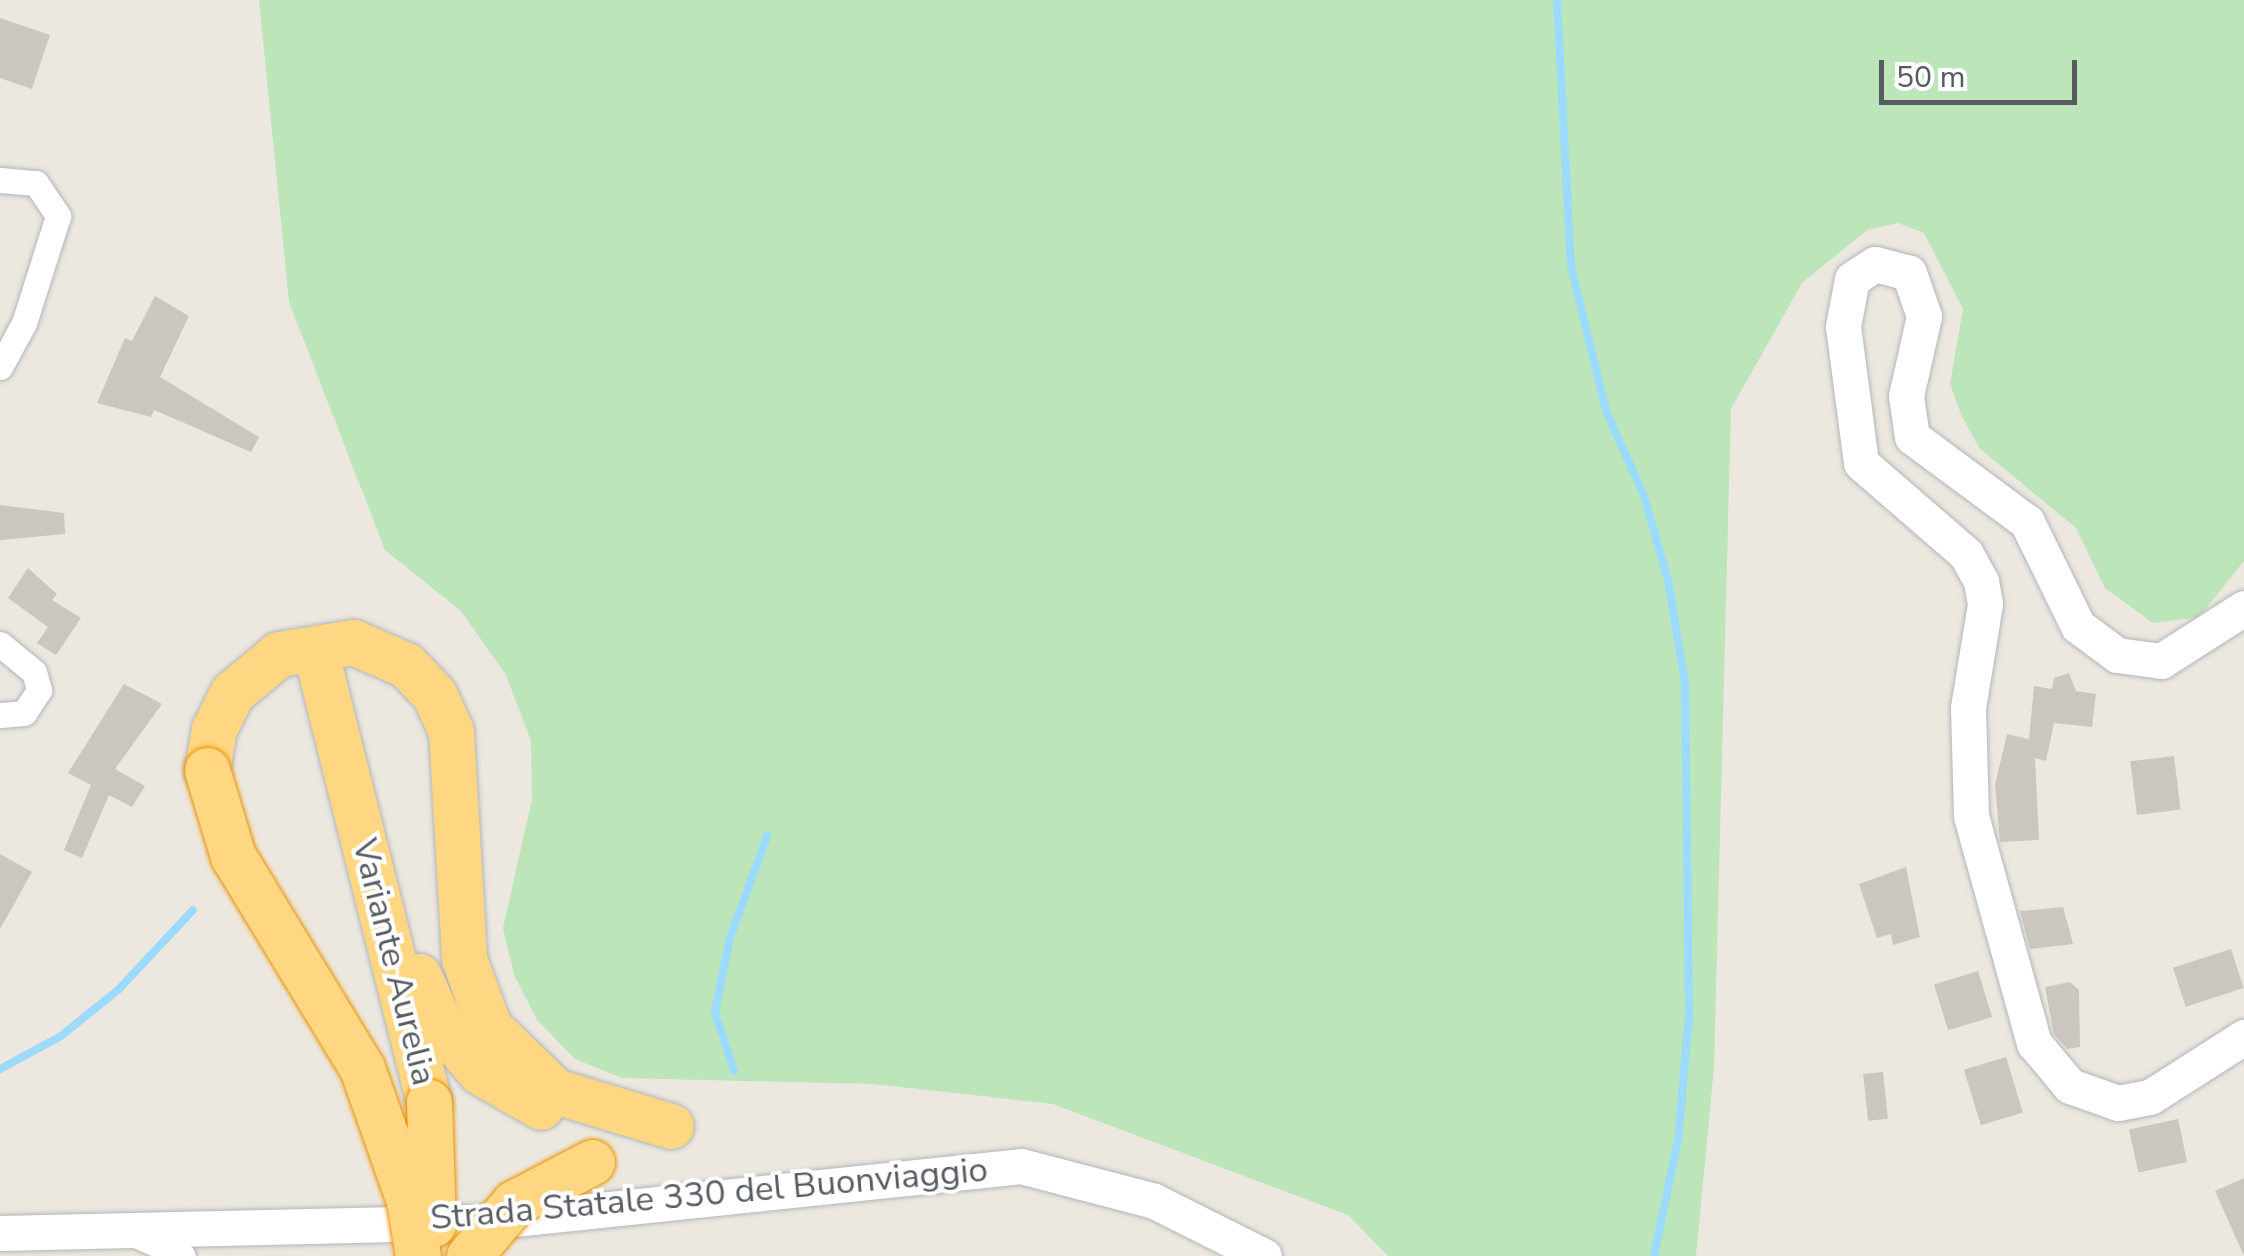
<!DOCTYPE html>
<html>
<head>
<meta charset="utf-8">
<style>
	body { margin:0 }
	#map { position:relative; width:2244px; height:1256px; overflow:hidden; background:#ece8df; font-family:"Nunito Sans",sans-serif }
	div>[style] { position:absolute }
	.green>* { inset:0; background:#bde5ba }
	.stream>* { height:8px; margin:-4px; padding:0 4px; transform-origin:4px; border-radius:4px; background:#9cdaff }
	.building>* { inset:0; background:#cbc6c0; transform-origin:0 0 }
	.roads { filter:drop-shadow(0 0 2px #b2b6bb) drop-shadow(0 0 2px #b2b6bb) }
	.street>* { height:25px; margin:-12.5px; padding:0 12.5px; transform-origin:12.5px; border-radius:12.5px; background:#fff }
	.secondary>* { height:35px; margin:-17.5px; padding:0 17.5px; transform-origin:17.5px; border-radius:17.5px; background:#fff }
	.highway>* { height:45px; margin:-22.5px; padding:0 22.5px; transform-origin:22.5px; border-radius:22.5px; background:#ffd783 }
	.bridges { filter:drop-shadow(0 0 2px #eb9200) drop-shadow(0 0 2px #eb9200) }
	.highway-bridge>* { height:45px; margin:-22.5px; padding:0 22.5px; transform-origin:22.5px; border-radius:22.5px; background:#ffd783 }
	span { translate:-50% -50%; white-space:nowrap; text-align:center; line-height:1.15; -webkit-text-stroke:8px #fff; paint-order:stroke }
	.street-label { font-size:35px; color:#585c61 }
	.scale { position:absolute; left:1879px; top:60px; width:198px; height:45px; box-sizing:border-box; border:5px solid #585c61; border-top:0; padding-left:12px; font-size:30px; line-height:35px; white-space:nowrap; color:#585c61; -webkit-text-stroke:8px #fff; paint-order:stroke }
</style>
</head>
<body>
<div id="map">
	<div class="green">
		<i style="clip-path:polygon(259px 0,2244px 0,2244px 561px,2199px 617px,2153px 623px,2105px 588px,2076px 528px,1979px 448px,1961px 414px,1950px 384px,1963px 309px,1924px 233px,1898px 223px,1867px 230px,1802px 283px,1731px 409px,1714px 1068px,1696px 1256px,1388px 1256px,1348px 1215px,1053px 1104px,873px 1084px,622px 1078px,575px 1059px,537px 1020px,514px 975px,503px 928px,532px 799px,531px 741px,506px 675px,461px 611px,385px 550px,289px 302px)"></i>
	</div>
	<div class="stream">
		<i style="left:1557px;top:0;width:266px;rotate:87deg"></i>
		<i style="left:1571px;top:266px;width:149px;rotate:76.4deg"></i>
		<i style="left:1606px;top:411px;width:93px;rotate:65.9deg"></i>
		<i style="left:1644px;top:496px;width:87px;rotate:74.1deg"></i>
		<i style="left:1668px;top:580px;width:104px;rotate:80.6deg"></i>
		<i style="left:1685px;top:683px;width:332px;rotate:89.3deg"></i>
		<i style="left:1689px;top:1015px;width:125px;rotate:95deg"></i>
		<i style="left:1678px;top:1140px;width:118px;rotate:101.7deg"></i>
		<i style="left:0;top:1069px;width:69px;rotate:-28.4deg"></i>
		<i style="left:61px;top:1036px;width:75px;rotate:-39deg"></i>
		<i style="left:119px;top:989px;width:108px;rotate:-46.9deg"></i>
		<i style="left:734px;top:1071px;width:62px;rotate:-107.9deg"></i>
		<i style="left:715px;top:1012px;width:72px;rotate:-78.8deg"></i>
		<i style="left:729px;top:941px;width:112px;rotate:-70.1deg"></i>
	</div>
	<div class="building">
		<i style="clip-path:polygon(0 18px,50px 35px,32px 89px,0 78px)"></i>
		<i style="clip-path:polygon(155px 296px,189px 316px,160px 377px,259px 437px,251px 452px,154px 410px,151px 417px,97px 403px,125px 338px,132px 341px)"></i>
		<i style="clip-path:polygon(0 505px,64px 513px,65px 534px,0 540px)"></i>
		<i style="clip-path:polygon(28px 568px,57px 594px,52px 600px,81px 618px,56px 655px,37px 643px,48px 627px,8px 598px)"></i>
		<i style="clip-path:polygon(2069px 673px,2076px 691px,2096px 694px,2092px 727px,2054px 723px,2046px 761px,2035px 758px,2039px 840px,2000px 842px,1995px 785px,2007px 734px,2029px 739px,2034px 686px,2052px 689px,2054px 678px)"></i>
		<i style="clip-path:polygon(124px 684px,162px 704px,115px 769px,145px 786px,132px 807px,109px 795px,82px 858px,64px 850px,91px 785px,68px 773px)"></i>
		<i style="left:2174px;top:756px;width:54px;height:44px;rotate:83deg"></i>
		<i style="clip-path:polygon(0 854px,32px 872px,0 929px)"></i>
		<i style="clip-path:polygon(1906px 867px,1920px 937px,1893px 945px,1891px 934px,1877px 938px,1859px 884px)"></i>
		<i style="clip-path:polygon(2063px 907px,2073px 944px,2030px 949px,2020px 911px)"></i>
		<i style="left:2231px;top:949px;width:41px;height:61px;rotate:72deg"></i>
		<i style="left:1978px;top:971px;width:48px;height:46px;rotate:73deg"></i>
		<i style="clip-path:polygon(2070px 982px,2079px 990px,2080px 1047px,2067px 1049px,2054px 1034px,2045px 987px)"></i>
		<i style="left:2006px;top:1057px;width:58px;height:44px;rotate:73deg"></i>
		<i style="left:1883px;top:1072px;width:47px;height:20px;rotate:84deg"></i>
		<i style="left:2178px;top:1119px;width:44px;height:50px;rotate:78deg"></i>
		<i style="clip-path:polygon(2244px 1178px,2244px 1256px,2215px 1191px)"></i>
	</div>
	<div class="roads">
		<div class="street">
			<i style="left:0;top:180px;width:36px;rotate:5deg"></i>
			<i style="left:36px;top:183px;width:40px;rotate:56deg"></i>
			<i style="left:58px;top:216px;width:112px;rotate:107.6deg"></i>
			<i style="left:24px;top:323px;width:50px;rotate:118.6deg"></i>
			<i style="left:0;top:644px;width:44px;rotate:39.5deg"></i>
			<i style="left:34px;top:672px;width:19px;rotate:74deg"></i>
			<i style="left:39px;top:690px;width:27px;rotate:123deg"></i>
			<i style="left:24px;top:713px;width:24px;rotate:175deg"></i>
			<i style="left:138px;top:1236px;width:49px;rotate:24deg"></i>
		</div>
		<div class="secondary">
			<i style="left:2244px;top:608px;width:98px;rotate:147.4deg"></i>
			<i style="left:2161px;top:661px;width:44px;rotate:-172.2deg"></i>
			<i style="left:2117px;top:655px;width:49px;rotate:-143.4deg"></i>
			<i style="left:2078px;top:626px;width:116px;rotate:-116.1deg"></i>
			<i style="left:2027px;top:522px;width:143px;rotate:-143.5deg"></i>
			<i style="left:1912px;top:437px;width:41px;rotate:-98.3deg"></i>
			<i style="left:1906px;top:396px;width:82px;rotate:-77.3deg"></i>
			<i style="left:1924px;top:316px;width:46px;rotate:-109.2deg"></i>
			<i style="left:1909px;top:273px;width:35px;rotate:-165deg"></i>
			<i style="left:1875px;top:264px;width:27px;rotate:147deg"></i>
			<i style="left:1852px;top:279px;width:48px;rotate:100.8deg"></i>
			<i style="left:1843px;top:326px;width:138px;rotate:82.5deg"></i>
			<i style="left:1861px;top:463px;width:139px;rotate:40.9deg"></i>
			<i style="left:1966px;top:554px;width:31px;rotate:61deg"></i>
			<i style="left:1981px;top:581px;width:23px;rotate:80deg"></i>
			<i style="left:1985px;top:604px;width:105px;rotate:99.3deg"></i>
			<i style="left:1968px;top:708px;width:108px;rotate:88.4deg"></i>
			<i style="left:1971px;top:816px;width:236px;rotate:74.5deg"></i>
			<i style="left:2034px;top:1043px;width:56px;rotate:50.1deg"></i>
			<i style="left:2070px;top:1086px;width:51px;rotate:19.5deg"></i>
			<i style="left:2118px;top:1103px;width:33px;rotate:-11deg"></i>
			<i style="left:2150px;top:1097px;width:112px;rotate:-32.6deg"></i>
			<i style="left:0;top:1233px;width:485px;rotate:-1.3deg"></i>
			<i style="left:485px;top:1222px;width:539px;rotate:-5.96deg"></i>
			<i style="left:1021px;top:1166px;width:138px;rotate:14.7deg"></i>
			<i style="left:1154px;top:1201px;width:123px;rotate:26.6deg"></i>
		</div>
		<div class="highway">
			<i style="left:321px;top:673px;width:442px;rotate:75.9deg"></i>
			<i style="left:207px;top:770px;width:42px;rotate:-80.3deg"></i>
			<i style="left:214px;top:729px;width:40px;rotate:-63.4deg"></i>
			<i style="left:232px;top:693px;width:61px;rotate:-39.7deg"></i>
			<i style="left:279px;top:654px;width:75px;rotate:-9.2deg"></i>
			<i style="left:353px;top:642px;width:58px;rotate:23.5deg"></i>
			<i style="left:406px;top:665px;width:40px;rotate:46deg"></i>
			<i style="left:434px;top:694px;width:41px;rotate:65.3deg"></i>
			<i style="left:451px;top:731px;width:228px;rotate:86.7deg"></i>
			<i style="left:464px;top:959px;width:72px;rotate:69.8deg"></i>
			<i style="left:489px;top:1027px;width:92px;rotate:44.1deg"></i>
			<i style="left:555px;top:1091px;width:121px;rotate:16.8deg"></i>
			<i style="left:419px;top:976px;width:56px;rotate:65.7deg"></i>
			<i style="left:442px;top:1027px;width:59px;rotate:49.8deg"></i>
			<i style="left:480px;top:1072px;width:70px;rotate:29.8deg"></i>
		</div>
	</div>
	<div class="bridges">
		<div class="highway-bridge">
			<i style="left:207px;top:770px;width:90px;rotate:73.2deg"></i>
			<i style="left:233px;top:856px;width:248px;rotate:58.7deg"></i>
			<i style="left:362px;top:1068px;width:141px;rotate:70.5deg"></i>
			<i style="left:409px;top:1201px;width:56px;rotate:80.7deg"></i>
			<i style="left:429px;top:1102px;width:122px;rotate:88.1deg"></i>
			<i style="left:469px;top:1256px;width:70px;rotate:-49.7deg"></i>
			<i style="left:514px;top:1203px;width:88px;rotate:-27.7deg"></i>
		</div>
	</div>
	<div class="street-label">
		<span style="left:394px;top:962px;rotate:76deg">Variante Aurelia</span>
		<span style="left:709px;top:1194px;rotate:-5deg">Strada Statale 330 del Buonviaggio</span>
	</div>
	<div class="scale">50 m</div>
</div>
</body>
</html>
